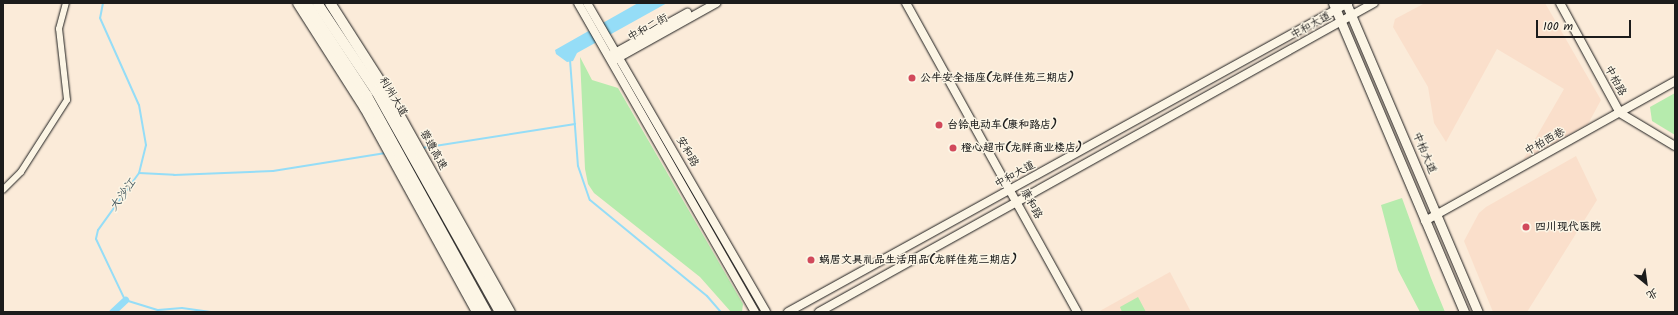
<!DOCTYPE html>
<html>
<head>
<meta charset="utf-8">
<style>
	body { margin:0 }
	#map { position:relative; width:1678px; height:315px; overflow:hidden; background:#fbebd9; font-family:Kalam,"LXGW WenKai TC",sans-serif }
	div>[style] { position:absolute }
	.built>* { inset:0; background:#fadfcb }
	.green>* { inset:0; background:#b6ebad }
	.water>* { inset:0; background:#95ddf7 }
	.stream>* { height:2px; margin:-1px; padding:0 1px; transform-origin:1px; border-radius:1px; background:#95ddf7 }
	.canal>* { height:7px; margin:-3.5px; padding:0 3.5px; transform-origin:3.5px; border-radius:3.5px; background:#95ddf7 }
	.roads { filter:drop-shadow(0 0 1px #1c1c1c) drop-shadow(0 0 1px #1c1c1c) }
	.street>* { height:5.5px; margin:-2.75px; padding:0 2.75px; transform-origin:2.75px; border-radius:2.75px; background:#fcf5e5 }
	.secondary>* { height:8px; margin:-4px; padding:0 4px; transform-origin:4px; border-radius:4px; background:#fcf5e5 }
	.primary>* { height:9px; margin:-4.5px; padding:0 4.5px; transform-origin:4.5px; border-radius:4.5px; background:#fcf5e5 }
	.highway>* { height:10px; margin:-5px; padding:0 5px; transform-origin:5px; border-radius:5px; background:#fcf5e5 }
	.dots>* { width:11px; height:11px; translate:-50% -50%; box-sizing:border-box; border:2px solid #fcf5e5; border-radius:50% }
	span { translate:-50% -50%; white-space:nowrap; text-align:center; line-height:1.15; -webkit-text-stroke:3px #fcf5e5; paint-order:stroke }
	.street-label { font-size:11px; color:#1c1c1c }
	.poi-label { font-size:11px; color:#1c1c1c; font-weight:700 }
	.left { translate:0 -50%; text-align:left }
	.water-label { font-size:12px; color:#40565e; font-style:italic }
	.frame { position:absolute; inset:0; border:4px solid #1c1c1c; pointer-events:none }
	.north { position:absolute; left:1626px; top:263px; width:40px; height:40px; -webkit-text-stroke:3px #fcf5e5; paint-order:stroke; rotate:151deg; font-size:11px; font-weight:700; line-height:16px; text-align:center; color:#1c1c1c }
	.north::after { content:''; display:block; margin:auto; width:14px; height:18px; background:#1c1c1c; clip-path:polygon(50% 0,100% 100%,50% 72%,0 100%) }
	.scale { position:absolute; left:1536px; top:20px; width:95px; height:18px; box-sizing:border-box; border:2px solid #1c1c1c; border-top:0; padding-left:5px; font-size:12px; line-height:14px; white-space:nowrap; color:#1c1c1c; -webkit-text-stroke:3px #fcf5e5; paint-order:stroke }
</style>
</head>
<body>
<div id="map">
	<div class="built">
		<i style="clip-path:polygon(1425px 3px,1545px 3px,1601px 100px,1588px 124px,1523px 160px,1564px 89px,1497px 49px,1446px 142px,1434px 123px,1428px 87px,1393px 27px,1395px 19px)"></i>
		<i style="clip-path:polygon(1576px 156px,1597px 200px,1527px 312px,1493px 312px,1464px 241px,1479px 213px,1486px 207px)"></i>
		<i style="clip-path:polygon(1170px 272px,1191px 312px,1098px 312px)"></i>
	</div>
	<div class="green">
		<i style="clip-path:polygon(580px 57px,592px 80px,618px 88px,743px 304px,742px 312px,731px 312px,700px 277px,594px 193px,588px 184px,585px 169px)"></i>
		<i style="clip-path:polygon(1675px 93px,1675px 135px,1652px 121px,1650px 107px)"></i>
		<i style="clip-path:polygon(1402px 198px,1431px 278px,1445px 312px,1420px 312px,1398px 270px,1381px 205px)"></i>
		<i style="clip-path:polygon(1138px 297px,1146px 312px,1122px 312px,1120px 307px)"></i>
	</div>
	<div class="water">
		<i style="clip-path:polygon(638px 3px,667px 3px,577px 53px,573px 61px,567px 62px,556px 54px,555px 50px)"></i>
	</div>
	<div class="stream">
		<i style="left:103px;top:3px;width:15px;rotate:101deg"></i>
		<i style="left:100px;top:18px;width:95px;rotate:65.9deg"></i>
		<i style="left:139px;top:105px;width:41px;rotate:80.1deg"></i>
		<i style="left:146px;top:145px;width:29px;rotate:104deg"></i>
		<i style="left:139px;top:173px;width:70px;rotate:125.7deg"></i>
		<i style="left:98px;top:230px;width:9px;rotate:103deg"></i>
		<i style="left:96px;top:239px;width:68px;rotate:64.6deg"></i>
		<i style="left:125px;top:300px;width:34px;rotate:17deg"></i>
		<i style="left:158px;top:310px;width:24px;rotate:-5deg"></i>
		<i style="left:182px;top:308px;width:29px;rotate:8deg"></i>
		<i style="left:570px;top:60px;width:106px;rotate:85.7deg"></i>
		<i style="left:578px;top:166px;width:36px;rotate:71deg"></i>
		<i style="left:590px;top:200px;width:151px;rotate:39.4deg"></i>
		<i style="left:707px;top:296px;width:21px;rotate:49deg"></i>
		<i style="left:422px;top:148px;width:155px;rotate:-8.9deg"></i>
		<i style="left:139px;top:173px;width:35px;rotate:3deg"></i>
		<i style="left:174px;top:175px;width:99px;rotate:-2.3deg"></i>
		<i style="left:273px;top:171px;width:114px;rotate:-9.1deg"></i>
	</div>
	<div class="canal">
		<i style="left:112px;top:312px;width:18px;rotate:-43deg"></i>
	</div>
	<div class="roads">
		<div class="street">
			<i style="left:3px;top:190px;width:25px;rotate:-45deg"></i>
			<i style="left:21px;top:172px;width:85px;rotate:-57.4deg"></i>
			<i style="left:67px;top:100px;width:71px;rotate:-96.4deg"></i>
			<i style="left:59px;top:29px;width:27px;rotate:-75deg"></i>
		</div>
		<div class="secondary">
			<i style="left:578px;top:3px;width:356px;rotate:60.2deg"></i>
			<i style="left:587px;top:3px;width:357px;rotate:59.9deg"></i>
			<i style="left:906px;top:3px;width:353px;rotate:61deg"></i>
			<i style="left:1560px;top:3px;width:125px;rotate:61.4deg"></i>
			<i style="left:1620px;top:113px;width:64px;rotate:31deg"></i>
			<i style="left:613px;top:54px;width:85px;rotate:-29deg"></i>
			<i style="left:616px;top:59px;width:115px;rotate:-29.2deg"></i>
			<i style="left:1425px;top:221px;width:287px;rotate:-29.2deg"></i>
			<i style="left:788px;top:312px;width:640px;rotate:-28.89deg"></i>
			<i style="left:819px;top:312px;width:635px;rotate:-29.11deg"></i>
		</div>
		<div class="primary">
			<i style="left:1333px;top:3px;width:336px;rotate:67deg"></i>
			<i style="left:1346px;top:3px;width:336px;rotate:66.9deg"></i>
		</div>
		<div class="highway">
			<i style="left:298px;top:3px;width:125px;rotate:57.5deg"></i>
			<i style="left:365px;top:108px;width:233px;rotate:61.2deg"></i>
			<i style="left:306px;top:3px;width:111px;rotate:56.7deg"></i>
			<i style="left:367px;top:96px;width:247px;rotate:61.1deg"></i>
			<i style="left:317px;top:3px;width:106px;rotate:56.2deg"></i>
			<i style="left:376px;top:91px;width:253px;rotate:60.7deg"></i>
			<i style="left:330px;top:3px;width:98px;rotate:57.4deg"></i>
			<i style="left:383px;top:86px;width:259px;rotate:60.7deg"></i>
		</div>
	</div>
	<div class="dots">
		<i style="left:912px;top:78px;background:#d1495b"></i>
		<i style="left:939px;top:125px;background:#d1495b"></i>
		<i style="left:953px;top:148px;background:#d1495b"></i>
		<i style="left:1526px;top:227px;background:#d1495b"></i>
		<i style="left:811px;top:260px;background:#d1495b"></i>
	</div>
	<div class="street-label">
		<span style="left:1311px;top:26px;rotate:-29deg">中和大道</span>
		<span style="left:648px;top:28px;rotate:-29deg">中和二街</span>
		<span style="left:1615px;top:81px;rotate:61deg">中柏路</span>
		<span style="left:393px;top:97px;rotate:59deg">利州大道</span>
		<span style="left:1545px;top:142px;rotate:-29deg">中柏西巷</span>
		<span style="left:433px;top:150px;rotate:61deg">蓉遵高速</span>
		<span style="left:687px;top:152px;rotate:60deg">安和路</span>
		<span style="left:1424px;top:153px;rotate:67deg">中柏大道</span>
		<span style="left:1015px;top:175px;rotate:-29deg">中和大道</span>
		<span style="left:1031px;top:204px;rotate:61deg">康和路</span>
	</div>
	<div class="poi-label">
		<span class="left" style="left:920px;top:78px">公牛安全插座(龙祥佳苑三期店)</span>
		<span class="left" style="left:947px;top:125px">台铃电动车(康和路店)</span>
		<span class="left" style="left:961px;top:148px">橙心超市(龙祥商业楼店)</span>
		<span class="left" style="left:1535px;top:227px">四川现代医院</span>
		<span class="left" style="left:819px;top:260px">蜗居文具礼品生活用品(龙祥佳苑三期店)</span>
	</div>
	<div class="water-label">
		<span style="left:123px;top:195px;rotate:-54deg">大沙江</span>
	</div>
	<div class="frame"></div>
	<div class="north">北</div>
	<div class="scale">100 m</div>
</div>
</body>
</html>
